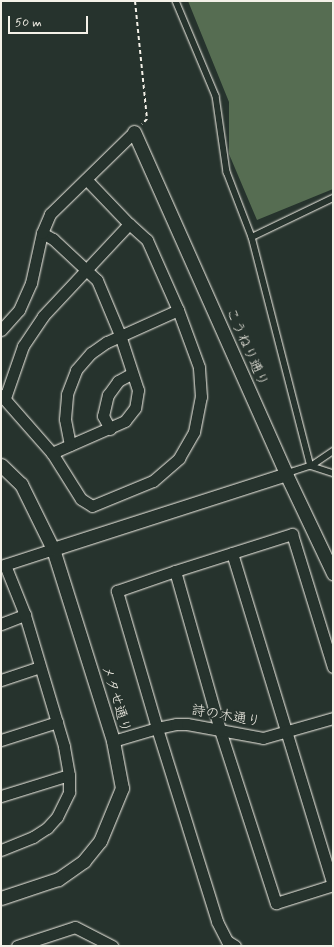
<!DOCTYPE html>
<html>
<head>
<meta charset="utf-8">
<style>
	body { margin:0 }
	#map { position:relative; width:334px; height:947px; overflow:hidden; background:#26332d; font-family:Mynerve,"Klee One",sans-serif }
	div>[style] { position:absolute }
	.green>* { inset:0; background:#566d52 }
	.path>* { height:2px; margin-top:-1px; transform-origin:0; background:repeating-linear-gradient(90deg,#f4f1e8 0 4px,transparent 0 7px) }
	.roads { filter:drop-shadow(0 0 1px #f4f1e8) drop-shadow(0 0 1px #f4f1e8) }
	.service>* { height:5.5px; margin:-2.75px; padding:0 2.75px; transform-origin:2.75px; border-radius:2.75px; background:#26332d }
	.minor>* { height:11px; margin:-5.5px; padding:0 5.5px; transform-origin:5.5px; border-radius:5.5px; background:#26332d }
	.tertiary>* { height:13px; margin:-6.5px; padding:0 6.5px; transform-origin:6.5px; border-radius:6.5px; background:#26332d }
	span { translate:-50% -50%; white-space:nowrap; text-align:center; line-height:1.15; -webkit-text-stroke:3.5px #26332d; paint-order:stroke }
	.street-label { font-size:14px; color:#f4f1e8 }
	.frame { position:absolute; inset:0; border:2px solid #f4f1e8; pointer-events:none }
	.scale { position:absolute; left:8px; top:16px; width:80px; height:18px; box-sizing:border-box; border:2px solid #f4f1e8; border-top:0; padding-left:5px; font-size:12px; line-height:14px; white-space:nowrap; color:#f4f1e8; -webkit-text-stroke:3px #26332d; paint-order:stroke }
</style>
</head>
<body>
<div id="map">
	<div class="green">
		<i style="clip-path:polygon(188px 1px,333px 1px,333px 189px,257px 220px,229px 154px,229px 102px)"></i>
	</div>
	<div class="path">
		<i style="left:135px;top:1px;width:119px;rotate:84.2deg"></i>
		<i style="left:147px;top:119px;width:7px;rotate:135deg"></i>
	</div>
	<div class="roads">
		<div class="service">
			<i style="left:176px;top:1px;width:103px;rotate:67.2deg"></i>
			<i style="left:216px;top:96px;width:77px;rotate:81.8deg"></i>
			<i style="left:227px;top:172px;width:70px;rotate:69deg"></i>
			<i style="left:252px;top:237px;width:236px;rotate:75.6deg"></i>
			<i style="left:311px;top:466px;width:26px;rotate:162deg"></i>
			<i style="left:252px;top:237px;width:90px;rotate:-25.7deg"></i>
			<i style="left:311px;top:466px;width:27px;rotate:-34deg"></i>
			<i style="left:311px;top:466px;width:23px;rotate:18deg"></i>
		</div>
		<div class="minor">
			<i style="left:42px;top:233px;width:13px;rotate:29deg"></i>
			<i style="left:53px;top:239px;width:60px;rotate:43deg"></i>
			<i style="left:97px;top:280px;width:60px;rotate:67.3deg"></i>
			<i style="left:120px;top:335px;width:58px;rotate:71.9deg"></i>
			<i style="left:138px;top:390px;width:18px;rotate:99deg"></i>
			<i style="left:135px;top:408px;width:16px;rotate:128deg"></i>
			<i style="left:125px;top:421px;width:80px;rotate:156.3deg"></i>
			<i style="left:1px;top:330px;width:27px;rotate:-48deg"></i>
			<i style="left:19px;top:310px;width:30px;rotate:-66deg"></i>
			<i style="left:31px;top:283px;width:51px;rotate:-77.6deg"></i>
			<i style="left:42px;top:233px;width:21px;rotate:-67deg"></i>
			<i style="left:50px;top:214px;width:117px;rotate:-44.3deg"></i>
			<i style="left:1px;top:395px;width:77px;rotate:48.7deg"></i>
			<i style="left:52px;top:453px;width:54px;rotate:57.8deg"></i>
			<i style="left:81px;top:499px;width:13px;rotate:32deg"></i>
			<i style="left:92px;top:506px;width:66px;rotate:-22.3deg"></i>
			<i style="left:153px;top:481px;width:35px;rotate:-41deg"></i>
			<i style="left:179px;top:458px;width:30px;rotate:-60deg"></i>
			<i style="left:194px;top:432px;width:36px;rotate:-79deg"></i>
			<i style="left:201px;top:397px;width:30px;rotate:-94deg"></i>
			<i style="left:199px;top:367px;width:61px;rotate:-110.2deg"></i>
			<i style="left:178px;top:310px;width:77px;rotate:-113.9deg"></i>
			<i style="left:147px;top:240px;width:24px;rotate:-138deg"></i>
			<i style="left:129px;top:224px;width:62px;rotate:-133.7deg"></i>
			<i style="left:5px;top:398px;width:55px;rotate:-70.9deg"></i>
			<i style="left:23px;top:346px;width:36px;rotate:-56deg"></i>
			<i style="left:43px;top:316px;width:126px;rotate:-46.9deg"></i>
			<i style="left:110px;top:429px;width:15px;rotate:-118deg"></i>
			<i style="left:103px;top:416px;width:22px;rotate:-77deg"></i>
			<i style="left:108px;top:395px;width:17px;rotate:-54deg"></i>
			<i style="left:118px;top:381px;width:15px;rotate:-28deg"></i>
			<i style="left:70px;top:445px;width:26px;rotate:-101deg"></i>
			<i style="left:65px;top:419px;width:25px;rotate:-85deg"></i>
			<i style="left:67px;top:394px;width:26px;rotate:-69deg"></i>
			<i style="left:76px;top:370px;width:23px;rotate:-49deg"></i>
			<i style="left:91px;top:353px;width:19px;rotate:-35deg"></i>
			<i style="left:107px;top:342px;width:78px;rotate:-24.3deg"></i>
			<i style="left:232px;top:553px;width:347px;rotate:73.1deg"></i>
			<i style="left:1px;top:566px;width:55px;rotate:-18.1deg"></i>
			<i style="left:175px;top:571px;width:165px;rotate:74.2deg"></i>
			<i style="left:220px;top:730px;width:182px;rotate:72.1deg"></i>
			<i style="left:276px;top:903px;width:60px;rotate:-17.5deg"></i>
			<i style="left:1px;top:624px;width:26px;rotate:-21deg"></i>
			<i style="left:1px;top:680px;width:41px;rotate:-18.4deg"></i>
			<i style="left:1px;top:740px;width:59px;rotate:-17.8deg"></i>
			<i style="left:113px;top:741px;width:46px;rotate:-16.5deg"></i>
			<i style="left:157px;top:728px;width:19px;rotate:-12deg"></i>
			<i style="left:176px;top:724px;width:11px"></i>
			<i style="left:187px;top:724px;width:77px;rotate:10.4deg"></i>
			<i style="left:263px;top:738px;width:73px;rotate:-15.9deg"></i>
			<i style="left:1px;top:796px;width:71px;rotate:-17.2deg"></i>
			<i style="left:1px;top:850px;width:35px;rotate:-22deg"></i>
			<i style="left:33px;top:837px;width:17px;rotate:-33deg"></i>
			<i style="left:47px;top:828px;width:15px;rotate:-48deg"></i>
			<i style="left:57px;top:817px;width:28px;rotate:-64deg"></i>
			<i style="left:69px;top:792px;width:17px;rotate:-90deg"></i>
			<i style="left:69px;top:775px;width:29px;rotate:-100deg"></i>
			<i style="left:64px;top:746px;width:137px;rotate:-106.6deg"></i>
			<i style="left:25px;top:615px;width:54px;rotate:-111.8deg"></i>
			<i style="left:17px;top:946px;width:61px;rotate:-18.1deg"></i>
			<i style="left:75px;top:927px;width:42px;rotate:27.2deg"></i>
			<i style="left:235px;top:946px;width:9px;rotate:-148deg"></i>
			<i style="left:227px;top:941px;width:22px;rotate:-117deg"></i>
			<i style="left:217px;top:921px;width:202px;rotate:-107.3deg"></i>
			<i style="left:157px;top:728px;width:143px;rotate:-106.3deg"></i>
			<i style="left:117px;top:591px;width:61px;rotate:-19deg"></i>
			<i style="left:175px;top:571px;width:123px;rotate:-17.5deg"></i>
			<i style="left:292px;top:534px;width:139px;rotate:72.9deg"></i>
		</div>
		<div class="tertiary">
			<i style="left:134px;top:132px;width:374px;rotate:66deg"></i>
			<i style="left:286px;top:474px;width:110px;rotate:64.6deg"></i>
			<i style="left:1px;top:465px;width:28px;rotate:44deg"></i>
			<i style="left:21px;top:484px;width:72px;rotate:63.8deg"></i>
			<i style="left:53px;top:549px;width:201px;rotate:72.6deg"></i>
			<i style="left:113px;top:741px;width:48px;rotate:79.2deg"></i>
			<i style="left:122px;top:788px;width:57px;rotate:112.5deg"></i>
			<i style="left:100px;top:841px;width:26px;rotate:129deg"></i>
			<i style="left:84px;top:861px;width:32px;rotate:145deg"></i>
			<i style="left:58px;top:879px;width:60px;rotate:161.6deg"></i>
			<i style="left:53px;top:549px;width:245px;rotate:-17.8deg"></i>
		</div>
	</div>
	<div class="street-label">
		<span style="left:247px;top:347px;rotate:66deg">こうねり通り</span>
		<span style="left:116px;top:699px;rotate:73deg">メタせ通り</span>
		<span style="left:226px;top:716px;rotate:10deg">詩の木通り</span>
	</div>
	<div class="frame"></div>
	<div class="scale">50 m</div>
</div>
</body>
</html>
